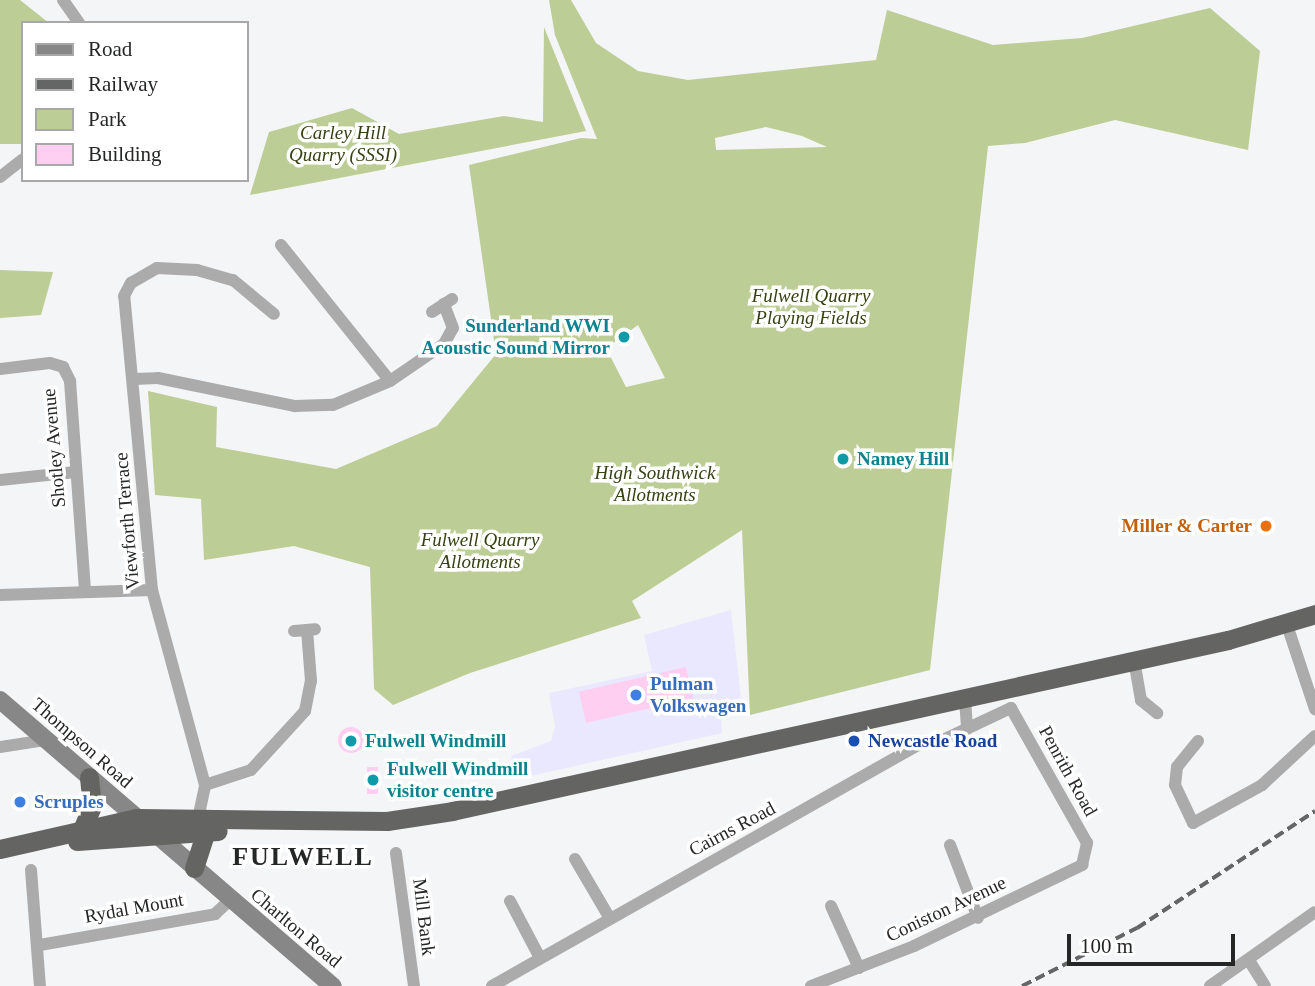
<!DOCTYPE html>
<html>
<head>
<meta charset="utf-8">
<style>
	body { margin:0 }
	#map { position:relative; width:1315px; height:986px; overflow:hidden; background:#f4f5f6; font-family:"Times New Roman",serif }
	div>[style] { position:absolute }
	.commercial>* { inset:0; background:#eae8fe }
	.green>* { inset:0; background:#bccd95 }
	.building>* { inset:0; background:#ffcff2; transform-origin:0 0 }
	.round { border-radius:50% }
	.minor>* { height:12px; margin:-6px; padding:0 6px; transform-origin:6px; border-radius:6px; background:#acabab }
	.secondary>* { height:18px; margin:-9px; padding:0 9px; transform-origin:9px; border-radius:9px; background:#888787 }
	.trunk>* { height:19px; margin:-9.5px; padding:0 9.5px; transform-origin:9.5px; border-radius:9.5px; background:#646462 }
	.rail>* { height:3.5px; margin-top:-1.75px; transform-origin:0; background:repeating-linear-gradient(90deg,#646565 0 10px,transparent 0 15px) }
	.dots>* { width:19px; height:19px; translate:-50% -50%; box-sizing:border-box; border:4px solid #fff; border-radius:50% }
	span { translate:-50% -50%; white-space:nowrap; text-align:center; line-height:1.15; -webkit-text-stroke:7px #fff; paint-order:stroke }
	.park-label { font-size:19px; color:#364112; font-style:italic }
	.culture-label { font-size:19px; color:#0d838f; font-weight:700 }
	.right { translate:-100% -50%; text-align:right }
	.left { translate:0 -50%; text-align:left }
	.street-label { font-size:19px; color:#252626 }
	.food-label { font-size:19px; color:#c56008; font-weight:700 }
	.shop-label { font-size:19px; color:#366cbe; font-weight:700 }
	.transit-label { font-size:19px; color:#164399; font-weight:700 }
	.district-label { font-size:26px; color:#252626; font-weight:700; letter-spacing:2px }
	.legend { position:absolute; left:21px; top:21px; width:228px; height:161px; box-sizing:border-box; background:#fff; border:2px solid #a8a8a8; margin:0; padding:9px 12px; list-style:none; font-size:21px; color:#252626 }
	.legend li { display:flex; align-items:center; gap:14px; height:35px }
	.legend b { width:35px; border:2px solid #a8a8a8 }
	.scale { position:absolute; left:1067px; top:934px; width:168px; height:32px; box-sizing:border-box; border:4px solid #252626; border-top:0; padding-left:9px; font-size:21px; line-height:24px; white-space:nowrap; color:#252626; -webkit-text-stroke:5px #fff; paint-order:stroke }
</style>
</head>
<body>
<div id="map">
	<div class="commercial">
		<i style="clip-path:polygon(731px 610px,741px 698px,720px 703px,722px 733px,517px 779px,511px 756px,551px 741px,555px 726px,549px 693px,652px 671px,644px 635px)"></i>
	</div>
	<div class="green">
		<i style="clip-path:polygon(0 0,20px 0,49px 23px,23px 23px,23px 144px,0 144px)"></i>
		<i style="clip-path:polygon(evenodd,549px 0,571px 0,596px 43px,638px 71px,688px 80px,876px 60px,887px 10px,993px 45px,1082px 38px,1210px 8px,1260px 51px,1248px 150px,1115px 120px,1025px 143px,988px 146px,930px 670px,750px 715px,742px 530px,632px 601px,641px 618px,470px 673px,393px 705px,374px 689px,370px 567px,294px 546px,204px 560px,201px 499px,155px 495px,148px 391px,217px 407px,216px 447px,336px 469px,437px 426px,496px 354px,469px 165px,581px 138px,597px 139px,555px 35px,549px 0,766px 127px,802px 136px,827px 147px,716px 150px,715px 138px,766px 127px,549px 0,638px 325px,665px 378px,626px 387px,606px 348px,638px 325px)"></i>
		<i style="clip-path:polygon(544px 27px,586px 131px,250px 195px,269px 132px,352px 108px,399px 134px,504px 116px,543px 122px)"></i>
		<i style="clip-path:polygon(0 270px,53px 272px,41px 315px,0 318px)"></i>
	</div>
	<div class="building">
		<i style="left:686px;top:667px;width:32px;height:110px;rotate:77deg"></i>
		<i class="round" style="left:338px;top:727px;width:26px;height:26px"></i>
		<i style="left:367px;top:767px;width:11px;height:27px"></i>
	</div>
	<div class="minor">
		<i style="left:63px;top:0;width:28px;rotate:55deg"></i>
		<i style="left:0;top:177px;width:29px;rotate:-38deg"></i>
		<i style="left:281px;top:245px;width:174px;rotate:51.3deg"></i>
		<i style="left:432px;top:312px;width:24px;rotate:-33deg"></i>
		<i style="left:0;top:369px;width:50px;rotate:-6.8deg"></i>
		<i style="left:50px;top:363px;width:14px;rotate:17deg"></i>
		<i style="left:63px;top:367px;width:16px;rotate:63deg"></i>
		<i style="left:70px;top:381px;width:210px;rotate:85.9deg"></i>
		<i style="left:133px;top:379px;width:25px;rotate:-2deg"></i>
		<i style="left:158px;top:378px;width:140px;rotate:11.6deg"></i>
		<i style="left:295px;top:406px;width:38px;rotate:-2deg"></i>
		<i style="left:333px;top:405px;width:62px;rotate:-22.8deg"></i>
		<i style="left:390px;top:381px;width:65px;rotate:-34.4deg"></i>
		<i style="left:444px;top:344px;width:18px;rotate:-61deg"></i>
		<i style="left:453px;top:328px;width:26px;rotate:-111deg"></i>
		<i style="left:0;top:480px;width:76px;rotate:-6deg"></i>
		<i style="left:0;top:595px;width:152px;rotate:-1.9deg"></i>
		<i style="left:1287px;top:625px;width:89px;rotate:71.6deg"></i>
		<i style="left:294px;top:631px;width:21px;rotate:-5deg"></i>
		<i style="left:1134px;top:660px;width:41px;rotate:80.1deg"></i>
		<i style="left:1141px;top:700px;width:21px;rotate:39deg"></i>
		<i style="left:965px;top:699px;width:30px;rotate:86deg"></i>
		<i style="left:1198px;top:741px;width:33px;rotate:129deg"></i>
		<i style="left:1177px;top:767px;width:18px;rotate:96deg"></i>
		<i style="left:1175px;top:785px;width:42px;rotate:64.7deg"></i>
		<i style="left:1193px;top:823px;width:79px;rotate:-28.8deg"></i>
		<i style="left:1262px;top:785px;width:72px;rotate:-42.8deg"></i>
		<i style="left:0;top:747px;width:47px;rotate:-8.7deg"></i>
		<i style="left:205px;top:785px;width:48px;rotate:-18.1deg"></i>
		<i style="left:251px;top:770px;width:80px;rotate:-47.5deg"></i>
		<i style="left:305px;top:711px;width:31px;rotate:-79deg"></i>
		<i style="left:311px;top:681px;width:51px;rotate:-94.5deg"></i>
		<i style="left:198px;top:819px;width:35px;rotate:-78deg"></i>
		<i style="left:205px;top:785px;width:202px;rotate:-105.2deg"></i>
		<i style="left:152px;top:590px;width:295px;rotate:-95.4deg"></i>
		<i style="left:124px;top:296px;width:15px;rotate:-62deg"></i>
		<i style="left:131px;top:283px;width:30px;rotate:-30deg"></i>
		<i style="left:157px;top:268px;width:40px;rotate:2.9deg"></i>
		<i style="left:197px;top:270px;width:37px;rotate:16deg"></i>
		<i style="left:233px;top:280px;width:53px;rotate:39.7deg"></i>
		<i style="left:950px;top:845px;width:78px;rotate:69deg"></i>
		<i style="left:396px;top:853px;width:134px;rotate:82.3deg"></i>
		<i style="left:575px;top:859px;width:67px;rotate:59.6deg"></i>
		<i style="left:31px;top:870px;width:116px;rotate:85.6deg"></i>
		<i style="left:510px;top:901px;width:62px;rotate:62.2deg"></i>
		<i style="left:831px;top:906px;width:68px;rotate:65.7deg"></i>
		<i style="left:40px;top:945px;width:178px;rotate:-10deg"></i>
		<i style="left:215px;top:914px;width:21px;rotate:-43deg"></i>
		<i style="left:1250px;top:962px;width:28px;rotate:58deg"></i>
		<i style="left:492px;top:986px;width:491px;rotate:-29.5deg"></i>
		<i style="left:919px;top:744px;width:26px;rotate:-11deg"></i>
		<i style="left:945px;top:739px;width:73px;rotate:-25.2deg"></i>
		<i style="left:811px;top:986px;width:110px;rotate:-21.2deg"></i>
		<i style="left:914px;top:946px;width:187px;rotate:-25.7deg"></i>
		<i style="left:1082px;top:865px;width:23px;rotate:-77deg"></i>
		<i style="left:1087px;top:843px;width:155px;rotate:-119.4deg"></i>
		<i style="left:1210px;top:986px;width:128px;rotate:-35.2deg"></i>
	</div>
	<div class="secondary">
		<i style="left:0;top:700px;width:439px;rotate:40.7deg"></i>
	</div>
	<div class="trunk">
		<i style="left:81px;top:832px;width:28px;rotate:-67deg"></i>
		<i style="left:92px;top:806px;width:29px;rotate:-96deg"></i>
		<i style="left:77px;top:841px;width:141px;rotate:-4.1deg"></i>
		<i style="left:0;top:849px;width:140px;rotate:-12.8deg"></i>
		<i style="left:137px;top:818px;width:250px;rotate:0.7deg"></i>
		<i style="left:387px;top:821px;width:66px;rotate:-8.7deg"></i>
		<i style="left:452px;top:811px;width:795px;rotate:-12.43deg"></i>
		<i style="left:1228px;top:640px;width:91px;rotate:-16.6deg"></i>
		<i style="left:194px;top:868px;width:39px;rotate:-72deg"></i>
	</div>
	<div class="rail">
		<i style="left:1022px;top:986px;width:129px;rotate:-26.8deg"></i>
		<i style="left:1137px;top:928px;width:213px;rotate:-33.3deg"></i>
	</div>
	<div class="dots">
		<i style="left:624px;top:337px;background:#0f9aa8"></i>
		<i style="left:843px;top:459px;background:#0f9aa8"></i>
		<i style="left:1266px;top:526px;background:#e8710a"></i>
		<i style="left:636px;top:695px;background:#3f7fe0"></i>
		<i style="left:351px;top:741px;background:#0f9aa8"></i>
		<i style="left:854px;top:741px;background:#1a4fb4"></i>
		<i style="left:373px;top:780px;background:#0f9aa8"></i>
		<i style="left:20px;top:802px;background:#3f7fe0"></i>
	</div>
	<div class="park-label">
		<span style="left:343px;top:144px">Carley Hill<br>Quarry (SSSI)</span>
		<span style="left:811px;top:307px">Fulwell Quarry<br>Playing Fields</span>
		<span style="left:655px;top:484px">High Southwick<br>Allotments</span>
		<span style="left:480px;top:551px">Fulwell Quarry<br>Allotments</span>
	</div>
	<div class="culture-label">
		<span class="right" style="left:610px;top:337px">Sunderland WWI<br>Acoustic Sound Mirror</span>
		<span class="left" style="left:857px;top:459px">Namey Hill</span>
		<span class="left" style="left:365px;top:741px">Fulwell Windmill</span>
		<span class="left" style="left:387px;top:780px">Fulwell Windmill<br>visitor centre</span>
	</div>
	<div class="street-label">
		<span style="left:54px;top:448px;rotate:-95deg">Shotley Avenue</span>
		<span style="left:127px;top:521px;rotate:-95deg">Viewforth Terrace</span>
		<span style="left:82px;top:743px;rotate:41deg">Thompson Road</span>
		<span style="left:1068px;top:771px;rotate:61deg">Penrith Road</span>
		<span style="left:732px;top:829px;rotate:-28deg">Cairns Road</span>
		<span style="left:134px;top:908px;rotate:-10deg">Rydal Mount</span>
		<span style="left:946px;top:909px;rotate:-25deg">Coniston Avenue</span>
		<span style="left:424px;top:917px;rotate:83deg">Mill Bank</span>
		<span style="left:296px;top:928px;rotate:40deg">Charlton Road</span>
	</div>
	<div class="food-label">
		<span class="right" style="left:1252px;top:526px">Miller &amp; Carter</span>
	</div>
	<div class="shop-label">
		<span class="left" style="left:650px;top:695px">Pulman<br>Volkswagen</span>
		<span class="left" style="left:34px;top:802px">Scruples</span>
	</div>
	<div class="transit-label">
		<span class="left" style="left:868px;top:741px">Newcastle Road</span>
	</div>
	<div class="district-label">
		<span style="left:303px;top:857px">FULWELL</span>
	</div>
	<ul class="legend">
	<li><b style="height:9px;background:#888787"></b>Road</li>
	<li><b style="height:9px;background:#646565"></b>Railway</li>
	<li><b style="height:19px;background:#bccd95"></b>Park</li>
	<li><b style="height:19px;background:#ffcff2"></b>Building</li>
	</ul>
	<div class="scale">100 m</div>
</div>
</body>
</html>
